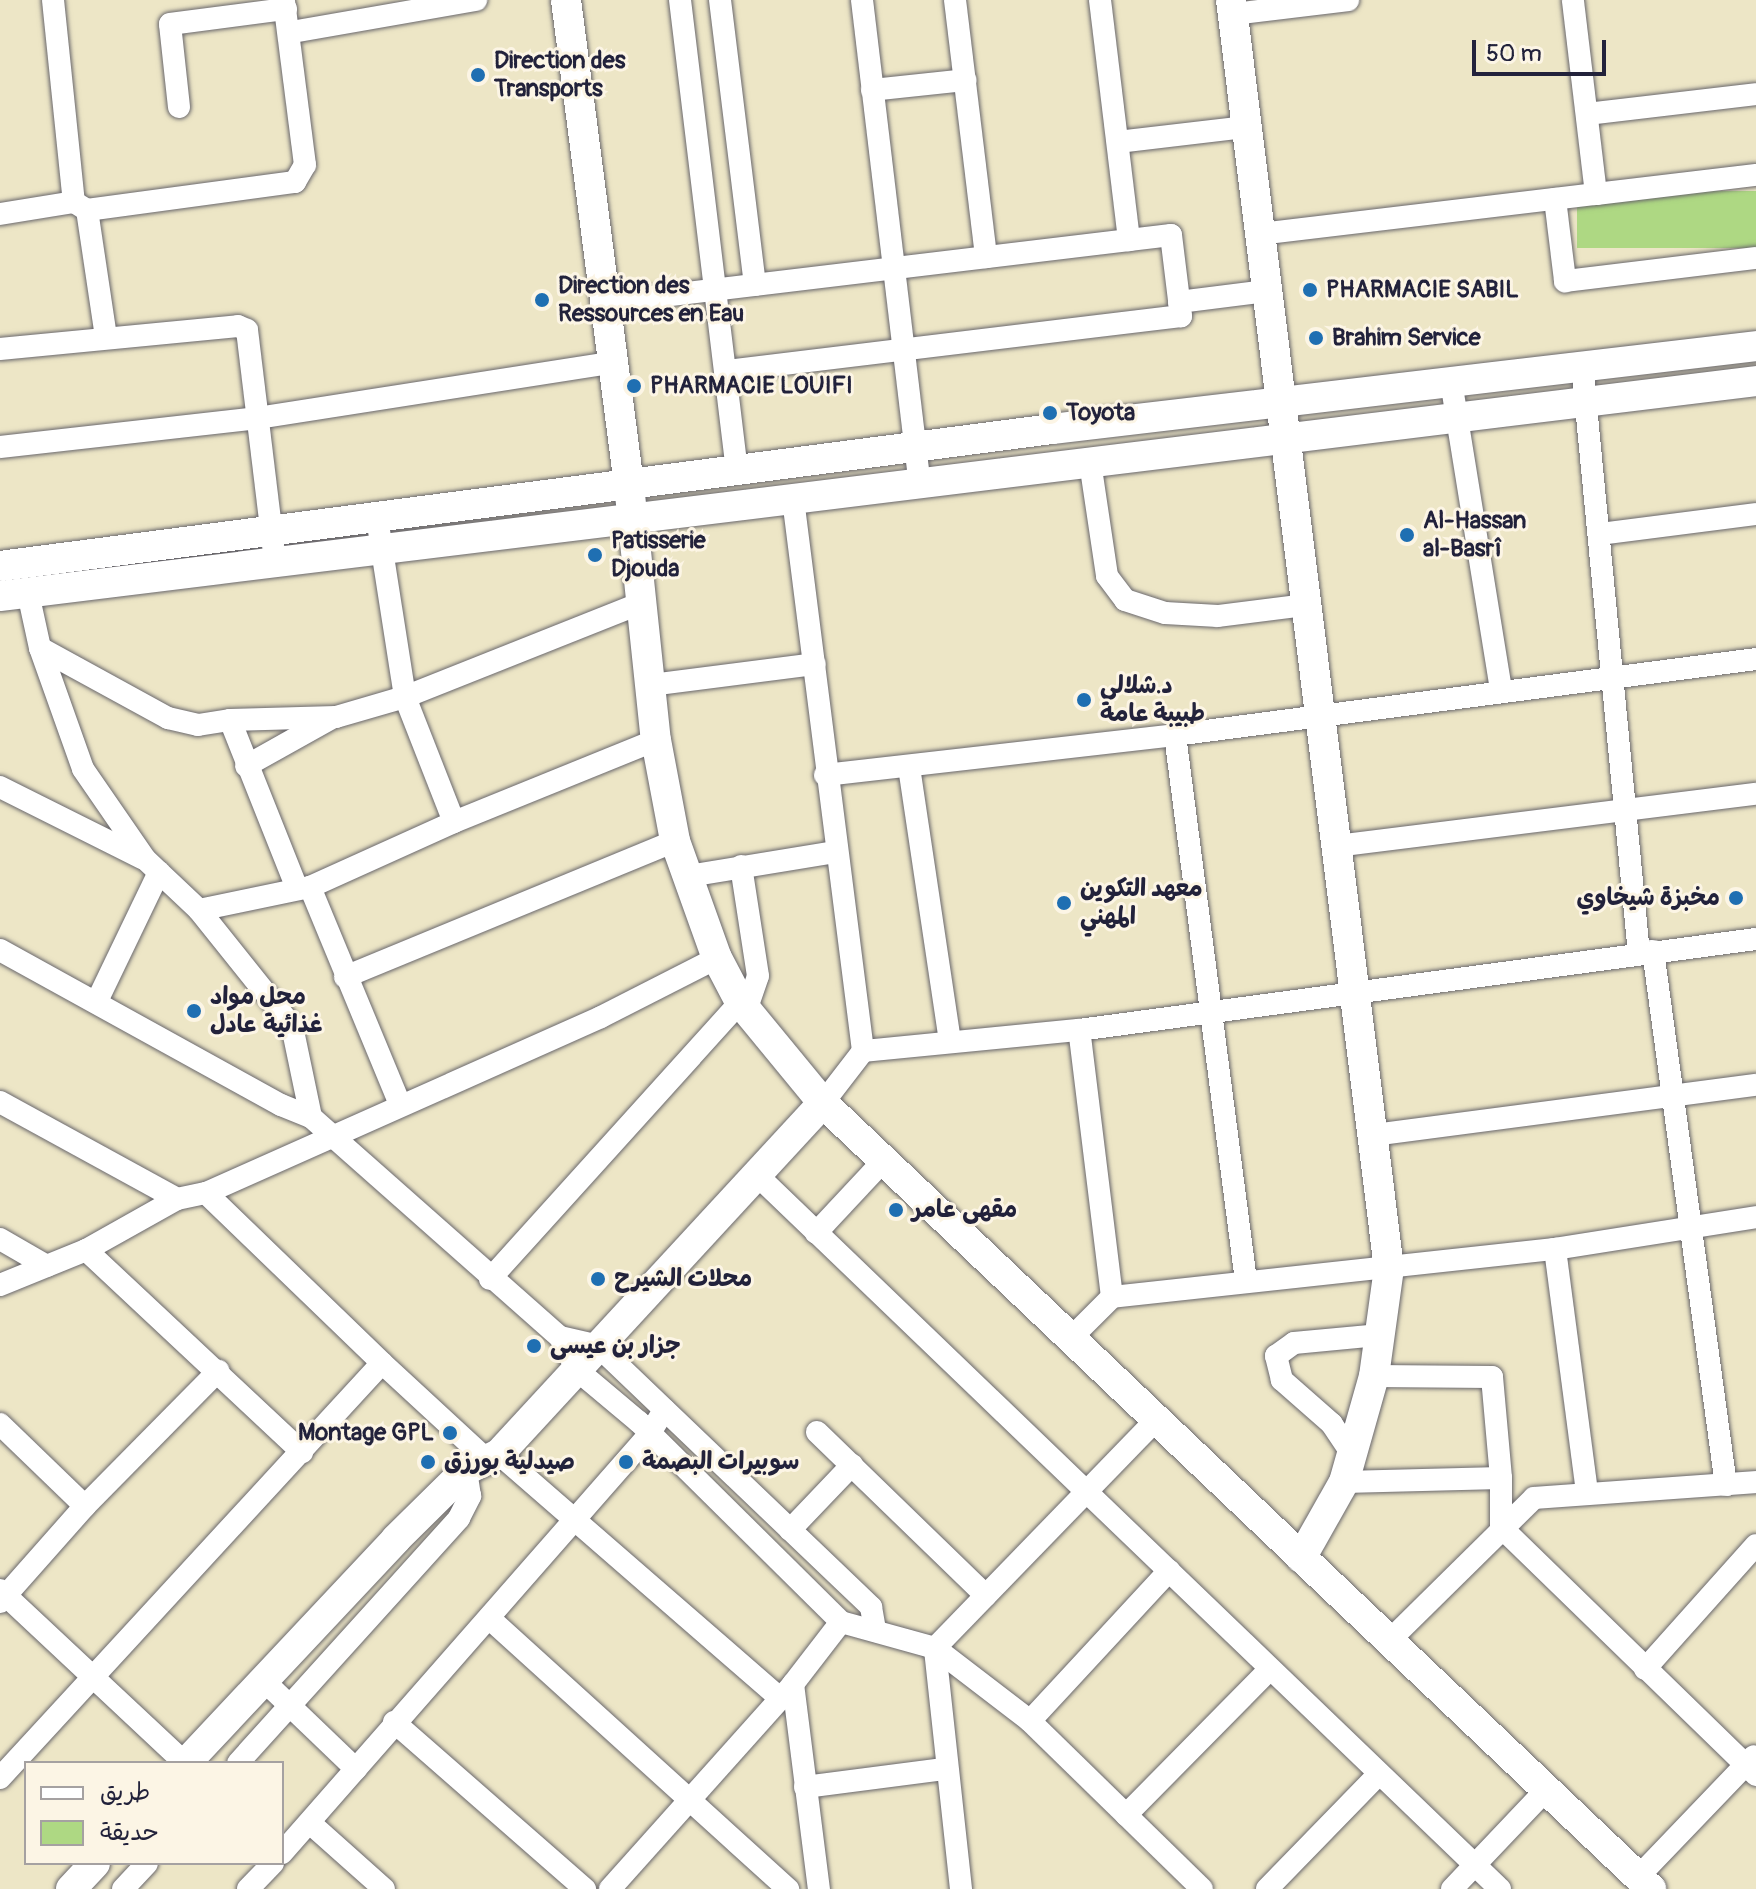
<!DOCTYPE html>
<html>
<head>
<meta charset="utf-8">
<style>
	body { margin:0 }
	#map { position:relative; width:1756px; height:1889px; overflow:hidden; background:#ede6c6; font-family:Pangolin,"Playpen Sans Arabic",sans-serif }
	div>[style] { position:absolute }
	.green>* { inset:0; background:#aed883; transform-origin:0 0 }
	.roads { filter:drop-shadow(0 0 2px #69676c) drop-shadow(0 0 2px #69676c) }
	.street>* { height:22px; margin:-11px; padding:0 11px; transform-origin:11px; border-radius:11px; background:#fff }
	.secondary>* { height:30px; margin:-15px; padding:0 15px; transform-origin:15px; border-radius:15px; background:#fff }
	.dots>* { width:22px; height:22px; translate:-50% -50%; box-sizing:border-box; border:4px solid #fcf5e5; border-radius:50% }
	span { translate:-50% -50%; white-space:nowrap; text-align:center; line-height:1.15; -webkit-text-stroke:6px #fcf5e5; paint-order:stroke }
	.poi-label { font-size:24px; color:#22223b; font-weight:700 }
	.left { translate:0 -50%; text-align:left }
	.right { translate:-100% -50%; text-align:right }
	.legend { position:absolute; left:24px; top:1761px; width:260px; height:104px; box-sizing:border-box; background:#fcf5e5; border:2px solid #a5a1a1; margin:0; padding:10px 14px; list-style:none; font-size:24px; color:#22223b }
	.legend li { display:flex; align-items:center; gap:16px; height:40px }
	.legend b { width:40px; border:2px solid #a5a1a1 }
	.scale { position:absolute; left:1472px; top:40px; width:134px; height:36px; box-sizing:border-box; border:4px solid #22223b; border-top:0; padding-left:10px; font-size:24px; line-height:28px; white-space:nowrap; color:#22223b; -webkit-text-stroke:6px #fcf5e5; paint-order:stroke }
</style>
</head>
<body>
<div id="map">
	<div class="green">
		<i style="left:1756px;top:191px;width:57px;height:179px;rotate:90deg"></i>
	</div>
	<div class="roads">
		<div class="street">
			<i style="left:53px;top:0;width:203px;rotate:84.1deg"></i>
			<i style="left:680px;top:0;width:474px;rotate:83.1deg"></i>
			<i style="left:720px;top:0;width:287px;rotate:83deg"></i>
			<i style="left:862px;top:0;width:487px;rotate:83.2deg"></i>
			<i style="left:955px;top:0;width:259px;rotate:83.1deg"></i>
			<i style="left:1100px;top:0;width:242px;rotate:83.1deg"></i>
			<i style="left:1233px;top:14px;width:116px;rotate:-6.9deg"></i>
			<i style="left:292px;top:32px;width:187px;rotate:-9.9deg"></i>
			<i style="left:872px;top:90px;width:94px;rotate:-6.1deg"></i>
			<i style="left:179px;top:107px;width:83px;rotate:-96.2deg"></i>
			<i style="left:170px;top:24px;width:117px;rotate:-7.4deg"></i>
			<i style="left:1587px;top:114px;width:170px;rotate:-6.7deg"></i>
			<i style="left:1118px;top:142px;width:129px;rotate:-6.7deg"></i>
			<i style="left:1596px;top:194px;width:161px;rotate:-6.8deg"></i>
			<i style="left:1555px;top:199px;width:83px;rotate:83deg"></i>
			<i style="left:1565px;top:281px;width:192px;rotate:-6.9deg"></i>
			<i style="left:87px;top:210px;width:128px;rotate:81.5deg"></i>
			<i style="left:0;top:214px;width:75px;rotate:-9.2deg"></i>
			<i style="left:74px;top:202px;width:15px;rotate:32deg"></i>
			<i style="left:87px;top:210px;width:210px;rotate:-7.7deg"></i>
			<i style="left:295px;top:182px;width:20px;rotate:-60deg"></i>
			<i style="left:305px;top:165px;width:166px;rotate:-97.3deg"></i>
			<i style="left:1259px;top:234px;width:339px;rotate:-6.8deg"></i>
			<i style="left:1596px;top:194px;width:195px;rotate:-96.8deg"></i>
			<i style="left:1179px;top:302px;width:88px;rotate:-7.2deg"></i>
			<i style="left:604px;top:303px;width:571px;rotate:-6.84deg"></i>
			<i style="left:1171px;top:235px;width:82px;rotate:83deg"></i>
			<i style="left:1181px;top:316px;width:459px;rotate:173.1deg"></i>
			<i style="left:0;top:349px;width:239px;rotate:-5.5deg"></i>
			<i style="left:238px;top:326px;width:10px;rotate:24deg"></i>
			<i style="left:247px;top:330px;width:218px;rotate:83.1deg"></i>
			<i style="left:1582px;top:365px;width:592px;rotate:84.47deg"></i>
			<i style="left:1451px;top:381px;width:314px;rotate:80.8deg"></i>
			<i style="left:0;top:447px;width:260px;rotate:-6.4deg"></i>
			<i style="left:258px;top:418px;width:357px;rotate:-8.9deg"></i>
			<i style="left:1090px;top:462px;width:115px;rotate:81.5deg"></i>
			<i style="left:1107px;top:576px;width:30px;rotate:53deg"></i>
			<i style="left:1125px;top:600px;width:42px;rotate:18deg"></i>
			<i style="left:1165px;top:613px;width:53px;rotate:3.2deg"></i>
			<i style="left:1218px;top:616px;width:88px;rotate:-7.2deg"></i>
			<i style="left:793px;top:499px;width:556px;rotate:82.77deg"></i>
			<i style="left:377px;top:518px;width:181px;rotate:81.1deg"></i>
			<i style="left:405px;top:697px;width:134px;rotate:68.6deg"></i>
			<i style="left:1600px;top:534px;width:157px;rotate:-7.3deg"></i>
			<i style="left:28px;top:593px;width:56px;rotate:77.7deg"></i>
			<i style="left:40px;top:648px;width:128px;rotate:70.4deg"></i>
			<i style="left:83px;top:769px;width:109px;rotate:55.4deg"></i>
			<i style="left:145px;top:859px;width:74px;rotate:43.4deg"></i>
			<i style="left:199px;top:910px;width:149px;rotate:51.3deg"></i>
			<i style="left:292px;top:1026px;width:93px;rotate:78.2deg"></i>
			<i style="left:311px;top:1117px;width:332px;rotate:41.5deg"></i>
			<i style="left:560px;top:1337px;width:37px;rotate:63deg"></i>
			<i style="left:577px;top:1370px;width:81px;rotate:40deg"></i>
			<i style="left:639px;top:1422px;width:284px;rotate:44.7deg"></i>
			<i style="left:841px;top:1622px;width:98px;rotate:15.5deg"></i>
			<i style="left:935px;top:1648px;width:120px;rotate:37.5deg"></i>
			<i style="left:1030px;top:1721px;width:240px;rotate:44.3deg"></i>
			<i style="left:40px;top:648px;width:146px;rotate:28.7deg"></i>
			<i style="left:168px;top:718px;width:31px;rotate:13deg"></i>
			<i style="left:198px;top:725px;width:32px;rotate:-9deg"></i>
			<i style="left:230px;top:720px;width:181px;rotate:68.3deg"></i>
			<i style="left:651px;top:685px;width:165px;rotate:-7.3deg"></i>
			<i style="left:230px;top:720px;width:106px;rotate:-1.6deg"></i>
			<i style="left:336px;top:717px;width:72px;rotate:-16.2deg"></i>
			<i style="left:405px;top:697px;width:252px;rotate:-21.7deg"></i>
			<i style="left:1175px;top:735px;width:551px;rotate:82.59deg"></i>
			<i style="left:246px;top:766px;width:98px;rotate:-29.2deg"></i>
			<i style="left:909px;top:767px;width:276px;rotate:81.5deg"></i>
			<i style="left:825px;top:775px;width:352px;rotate:-6.5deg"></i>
			<i style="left:1175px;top:735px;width:586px;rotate:-7.45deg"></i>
			<i style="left:0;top:787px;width:159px;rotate:26.6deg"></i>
			<i style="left:1336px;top:846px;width:423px;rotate:-7.1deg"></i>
			<i style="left:741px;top:866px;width:111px;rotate:81.2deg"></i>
			<i style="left:758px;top:976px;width:37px;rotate:109deg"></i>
			<i style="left:688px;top:876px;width:148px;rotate:-9.3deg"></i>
			<i style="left:310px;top:887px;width:233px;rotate:67.5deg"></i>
			<i style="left:199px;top:910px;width:113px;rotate:-11.7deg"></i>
			<i style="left:310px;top:887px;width:158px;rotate:-24.3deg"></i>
			<i style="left:454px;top:822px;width:218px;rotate:-22.1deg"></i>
			<i style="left:0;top:950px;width:321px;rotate:28.9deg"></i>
			<i style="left:281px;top:1105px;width:32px;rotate:22deg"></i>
			<i style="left:1653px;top:951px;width:539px;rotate:82.22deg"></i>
			<i style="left:345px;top:977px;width:357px;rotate:-22.4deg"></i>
			<i style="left:97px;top:1001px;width:143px;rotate:-64.3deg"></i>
			<i style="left:0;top:1102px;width:202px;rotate:28.7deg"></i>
			<i style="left:823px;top:1103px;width:66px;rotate:-52.4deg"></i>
			<i style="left:863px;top:1051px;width:217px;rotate:-5.6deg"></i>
			<i style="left:1079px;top:1030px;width:683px;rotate:-7.66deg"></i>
			<i style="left:1374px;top:1135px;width:385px;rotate:-7.5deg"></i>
			<i style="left:758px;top:1176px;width:1029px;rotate:43.86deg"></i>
			<i style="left:206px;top:1193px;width:245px;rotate:44deg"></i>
			<i style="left:816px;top:1233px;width:101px;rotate:-47deg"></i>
			<i style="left:0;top:1239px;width:54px;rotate:29.9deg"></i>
			<i style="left:1555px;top:1249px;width:246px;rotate:82.5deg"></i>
			<i style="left:86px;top:1250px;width:296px;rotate:43.1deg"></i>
			<i style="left:490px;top:1279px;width:373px;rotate:-47.9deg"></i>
			<i style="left:0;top:1285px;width:93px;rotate:-22.1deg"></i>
			<i style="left:86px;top:1250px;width:104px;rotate:-29.3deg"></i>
			<i style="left:177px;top:1199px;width:30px;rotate:-12deg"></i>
			<i style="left:206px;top:1193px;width:432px;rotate:-24deg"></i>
			<i style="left:601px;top:1017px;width:130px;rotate:-27deg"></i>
			<i style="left:1112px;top:1297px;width:446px;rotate:-6.2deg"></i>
			<i style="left:1555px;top:1249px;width:204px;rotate:-9deg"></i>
			<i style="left:1073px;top:1336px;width:55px;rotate:-45deg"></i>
			<i style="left:1112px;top:1297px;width:269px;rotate:-97deg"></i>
			<i style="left:560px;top:1337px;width:39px;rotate:13deg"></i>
			<i style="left:598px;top:1346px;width:378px;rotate:43.7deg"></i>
			<i style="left:871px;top:1607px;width:23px;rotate:80deg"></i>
			<i style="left:1374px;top:1376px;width:118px;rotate:0.5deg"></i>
			<i style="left:1492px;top:1377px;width:101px;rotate:84.9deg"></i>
			<i style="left:0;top:1424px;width:118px;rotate:44deg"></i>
			<i style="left:817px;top:1432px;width:235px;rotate:44.1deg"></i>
			<i style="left:499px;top:1454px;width:372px;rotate:41deg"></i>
			<i style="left:1352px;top:1454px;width:36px;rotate:-124deg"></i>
			<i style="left:1332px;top:1424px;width:67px;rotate:-138.7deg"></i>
			<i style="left:1282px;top:1380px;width:25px;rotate:-104deg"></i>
			<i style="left:1276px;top:1356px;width:22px;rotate:-36deg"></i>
			<i style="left:1294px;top:1343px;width:84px;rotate:-5.4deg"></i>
			<i style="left:1344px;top:1482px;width:157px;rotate:-1.5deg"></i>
			<i style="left:1501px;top:1478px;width:49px;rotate:90deg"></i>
			<i style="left:1501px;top:1527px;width:356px;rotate:44.2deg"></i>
			<i style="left:790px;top:1530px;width:90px;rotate:-46.4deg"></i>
			<i style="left:0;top:1590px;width:253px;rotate:43.1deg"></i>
			<i style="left:0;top:1602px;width:128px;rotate:-48.5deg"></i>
			<i style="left:85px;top:1506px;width:190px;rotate:-45.4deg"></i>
			<i style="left:489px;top:1618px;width:404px;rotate:42.2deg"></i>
			<i style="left:1392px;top:1638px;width:199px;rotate:-44.6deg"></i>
			<i style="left:1534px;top:1498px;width:223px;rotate:-4.1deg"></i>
			<i style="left:1645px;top:1669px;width:166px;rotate:-48.2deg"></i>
			<i style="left:262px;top:1679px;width:130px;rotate:43.8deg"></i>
			<i style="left:793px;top:1684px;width:207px;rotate:82.8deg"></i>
			<i style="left:1030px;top:1721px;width:205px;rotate:-47.2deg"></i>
			<i style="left:394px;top:1722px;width:254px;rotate:41.2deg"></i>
			<i style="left:238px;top:1763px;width:330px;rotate:-47.9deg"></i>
			<i style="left:459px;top:1518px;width:25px;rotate:-63deg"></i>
			<i style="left:470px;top:1496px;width:26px;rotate:-99deg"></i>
			<i style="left:0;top:1778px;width:564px;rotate:-47.37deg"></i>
			<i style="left:382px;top:1363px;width:139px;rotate:42.7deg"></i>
			<i style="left:805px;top:1787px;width:140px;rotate:-7.4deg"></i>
			<i style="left:1126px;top:1815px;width:204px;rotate:-45.4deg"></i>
			<i style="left:310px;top:1823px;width:99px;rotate:41.7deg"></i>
			<i style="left:282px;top:1853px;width:555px;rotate:-48.73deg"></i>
			<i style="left:648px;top:1436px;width:31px;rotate:-58deg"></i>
			<i style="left:1639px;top:1876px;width:166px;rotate:-46.2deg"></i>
			<i style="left:123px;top:1889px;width:35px;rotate:-47deg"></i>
			<i style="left:248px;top:1889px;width:36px;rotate:-46deg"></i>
			<i style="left:610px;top:1889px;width:275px;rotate:-48.2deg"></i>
			<i style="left:793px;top:1684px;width:78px;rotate:-52.3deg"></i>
			<i style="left:961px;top:1889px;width:242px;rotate:-96.2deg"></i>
			<i style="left:935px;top:1648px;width:319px;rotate:-45.9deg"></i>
			<i style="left:1267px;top:1889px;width:159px;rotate:-45.8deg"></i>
			<i style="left:1452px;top:1889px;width:138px;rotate:-46.5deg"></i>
		</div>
		<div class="secondary">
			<i style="left:566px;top:0;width:489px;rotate:82.6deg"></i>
			<i style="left:629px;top:485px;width:256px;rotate:84deg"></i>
			<i style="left:656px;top:740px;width:103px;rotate:79.3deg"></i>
			<i style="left:675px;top:841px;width:124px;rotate:70.3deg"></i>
			<i style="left:717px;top:958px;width:50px;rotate:62.4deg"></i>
			<i style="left:740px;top:1002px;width:131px;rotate:50.6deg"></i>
			<i style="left:1231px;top:0;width:1278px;rotate:82.9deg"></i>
			<i style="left:1389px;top:1268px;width:109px;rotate:97.9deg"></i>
			<i style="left:1374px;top:1376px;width:110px;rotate:105.8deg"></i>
			<i style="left:1344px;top:1482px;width:87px;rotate:119.5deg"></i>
			<i style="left:0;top:566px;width:1061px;rotate:-7.42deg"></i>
			<i style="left:1052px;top:429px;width:709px;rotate:-6.72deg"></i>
			<i style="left:0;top:596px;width:1769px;rotate:-6.98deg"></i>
			<i style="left:186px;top:1763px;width:307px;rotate:-46.8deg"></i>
			<i style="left:396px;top:1539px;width:98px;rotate:-44.6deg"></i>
			<i style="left:466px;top:1470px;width:37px;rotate:-26deg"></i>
			<i style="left:499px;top:1454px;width:478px;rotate:-47.3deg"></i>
			<i style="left:823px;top:1103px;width:1142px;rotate:43.51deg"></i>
			<i style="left:71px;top:1889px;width:35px;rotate:-47deg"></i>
		</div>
	</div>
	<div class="dots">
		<i style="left:478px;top:75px;background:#1f6fb2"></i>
		<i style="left:1310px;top:290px;background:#1f6fb2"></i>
		<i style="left:542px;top:300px;background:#1f6fb2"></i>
		<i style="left:1316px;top:338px;background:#1f6fb2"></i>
		<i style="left:634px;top:386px;background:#1f6fb2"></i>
		<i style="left:1050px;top:413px;background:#1f6fb2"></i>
		<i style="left:1407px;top:535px;background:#1f6fb2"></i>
		<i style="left:595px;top:555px;background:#1f6fb2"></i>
		<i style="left:1084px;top:700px;background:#1f6fb2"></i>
		<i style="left:1736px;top:898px;background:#1f6fb2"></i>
		<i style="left:1064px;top:903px;background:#1f6fb2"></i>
		<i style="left:194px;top:1011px;background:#1f6fb2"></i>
		<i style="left:896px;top:1210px;background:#1f6fb2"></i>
		<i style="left:598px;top:1279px;background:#1f6fb2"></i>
		<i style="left:534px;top:1346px;background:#1f6fb2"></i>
		<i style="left:450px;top:1433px;background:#1f6fb2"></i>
		<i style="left:428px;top:1462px;background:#1f6fb2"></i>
		<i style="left:626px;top:1462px;background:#1f6fb2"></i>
	</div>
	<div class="poi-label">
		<span class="left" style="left:494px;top:75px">Direction des<br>Transports</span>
		<span class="left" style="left:558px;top:300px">Direction des<br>Ressources en Eau</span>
		<span class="left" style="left:1326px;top:290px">PHARMACIE SABIL</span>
		<span class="left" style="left:1332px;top:338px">Brahim Service</span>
		<span class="left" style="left:650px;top:386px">PHARMACIE LOUIFI</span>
		<span class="left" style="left:1066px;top:413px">Toyota</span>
		<span class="left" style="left:1423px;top:535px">Al-Hassan<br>al-Basrî</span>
		<span class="left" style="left:611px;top:555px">Patisserie<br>Djouda</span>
		<span class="left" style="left:1100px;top:700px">د.شلالي<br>طبيبة عامة</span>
		<span class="left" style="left:1080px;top:903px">معهد التكوين<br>المهني</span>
		<span class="right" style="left:1720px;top:898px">مخبزة شيخاوي</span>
		<span class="left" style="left:210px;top:1011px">محل مواد<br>غذائية عادل</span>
		<span class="left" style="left:912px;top:1210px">مقهى عامر</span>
		<span class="left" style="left:614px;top:1279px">محلات الشيرح</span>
		<span class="left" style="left:550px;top:1346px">جزار بن عيسى</span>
		<span class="right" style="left:434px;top:1433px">Montage GPL</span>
		<span class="left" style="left:444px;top:1462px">صيدلية بورزق</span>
		<span class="left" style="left:642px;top:1462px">سوبيرات البصمة</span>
	</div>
	<ul class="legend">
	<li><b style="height:10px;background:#fff"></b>طريق</li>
	<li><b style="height:22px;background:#aed883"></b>حديقة</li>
	</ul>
	<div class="scale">50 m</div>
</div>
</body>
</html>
